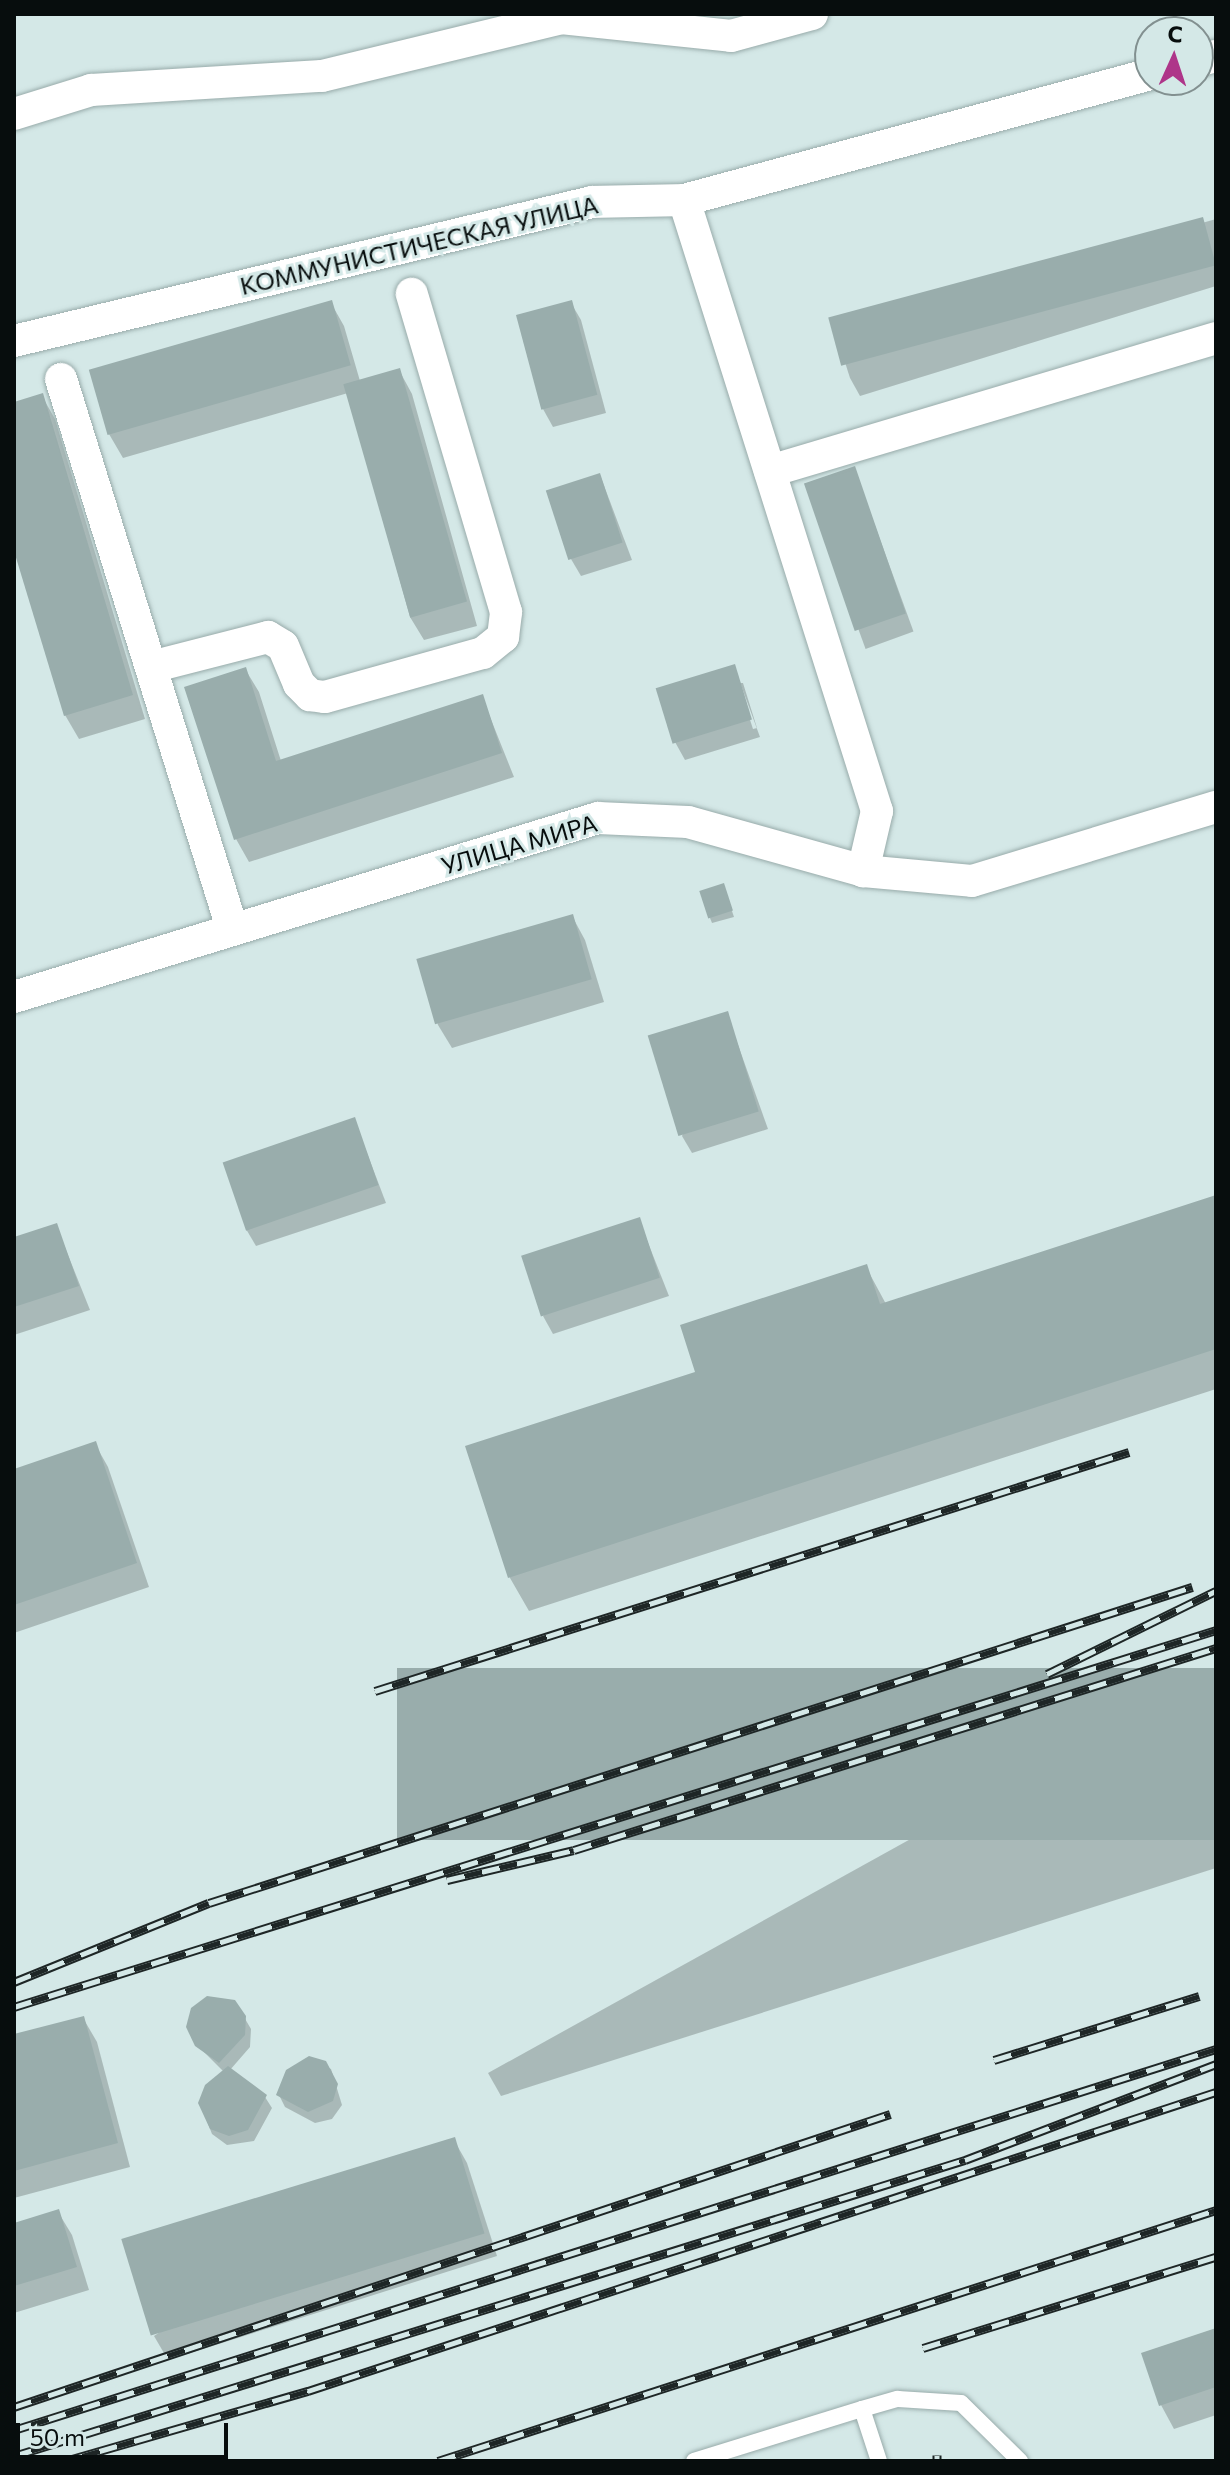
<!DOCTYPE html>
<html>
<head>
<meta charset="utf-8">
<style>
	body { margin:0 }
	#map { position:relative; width:1230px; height:2475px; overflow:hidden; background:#d4e8e7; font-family:Commissioner,sans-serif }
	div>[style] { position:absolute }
	.shadow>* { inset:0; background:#0003; transform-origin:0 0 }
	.building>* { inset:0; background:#99adac; transform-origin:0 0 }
	.roads { filter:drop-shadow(0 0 2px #98abaa) drop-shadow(0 0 2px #98abaa) }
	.lane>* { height:16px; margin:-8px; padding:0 8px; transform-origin:8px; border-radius:8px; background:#fff }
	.street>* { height:32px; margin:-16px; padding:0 16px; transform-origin:16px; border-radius:16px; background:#fff }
	.rail>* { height:9px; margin-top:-4.5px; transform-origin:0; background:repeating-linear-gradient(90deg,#d4e8e7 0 18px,#1e2626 0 36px); box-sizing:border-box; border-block:2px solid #1e2626 }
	span { translate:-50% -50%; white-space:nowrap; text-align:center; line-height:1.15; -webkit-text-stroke:6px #d4e8e7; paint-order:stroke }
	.street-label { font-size:24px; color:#070d0d }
	.frame { position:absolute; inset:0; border:16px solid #070d0d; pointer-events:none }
	.north { position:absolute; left:1134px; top:16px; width:80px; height:80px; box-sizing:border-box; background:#d4e8e7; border:2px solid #829090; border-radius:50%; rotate:3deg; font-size:22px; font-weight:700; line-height:32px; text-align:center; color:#070d0d }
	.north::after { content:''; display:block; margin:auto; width:28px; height:36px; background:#ae3589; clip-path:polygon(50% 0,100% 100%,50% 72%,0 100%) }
	.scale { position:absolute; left:16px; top:2423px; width:212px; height:36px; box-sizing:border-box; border:4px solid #070d0d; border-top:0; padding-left:10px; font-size:24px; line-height:28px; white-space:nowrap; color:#070d0d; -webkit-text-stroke:6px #d4e8e7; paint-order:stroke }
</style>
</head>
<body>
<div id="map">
	<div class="shadow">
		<i style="clip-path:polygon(1216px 219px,1216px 286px,860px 396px,850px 378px,834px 328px)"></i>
		<i style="clip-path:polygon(331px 303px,344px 326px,360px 381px,399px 370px,412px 394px,477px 626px,424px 640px,410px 617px,348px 393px,123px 458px,109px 434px)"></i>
		<i style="clip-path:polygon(571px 303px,581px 320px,606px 413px,553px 427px,543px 409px)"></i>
		<i style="clip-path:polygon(42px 396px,55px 419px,145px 719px,79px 739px,65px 715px,14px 544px,14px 404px)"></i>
		<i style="left:854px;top:468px;width:174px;height:51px;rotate:70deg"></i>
		<i style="clip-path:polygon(600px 475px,632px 560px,581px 576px,571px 559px)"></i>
		<i style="clip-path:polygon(evenodd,734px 666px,760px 737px,685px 760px,675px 742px,734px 666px,738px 683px,743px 683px,757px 728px,753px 729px,738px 683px)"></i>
		<i style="clip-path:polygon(245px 669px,259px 692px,281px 761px,482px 697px,514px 777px,249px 862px,236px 839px)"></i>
		<i style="clip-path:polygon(723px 885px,734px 917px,712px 923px,710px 918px)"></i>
		<i style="clip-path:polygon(572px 916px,585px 940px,604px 1002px,452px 1048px,438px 1025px,419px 962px)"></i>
		<i style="clip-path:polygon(727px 1014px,768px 1129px,692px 1153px,682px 1136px)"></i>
		<i style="clip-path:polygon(354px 1119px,386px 1203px,256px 1246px,246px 1229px)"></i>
		<i style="clip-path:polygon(1216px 1197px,1216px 1389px,529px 1611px,510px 1578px,467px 1447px,698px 1373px,866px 1267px,886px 1304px)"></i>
		<i style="clip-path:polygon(639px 1220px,669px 1296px,553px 1334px,543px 1316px)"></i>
		<i style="clip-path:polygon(56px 1225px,90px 1310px,14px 1335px,14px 1239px)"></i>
		<i style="clip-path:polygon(95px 1444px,108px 1467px,149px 1587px,14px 1633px,14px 1471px)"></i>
		<i style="clip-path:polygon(1216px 1670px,1216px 1868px,501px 2096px,488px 2073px)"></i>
		<i style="clip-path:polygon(244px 2017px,251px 2029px,250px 2047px,230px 2070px,265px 2097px,272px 2108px,254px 2141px,227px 2145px,212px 2134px,200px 2103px,224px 2072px,197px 2045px)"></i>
		<i style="clip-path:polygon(83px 2018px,97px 2042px,130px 2167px,14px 2198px,14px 2037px)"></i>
		<i style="clip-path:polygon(309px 2058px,331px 2069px,342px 2105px,332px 2119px,315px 2123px,285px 2107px,279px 2095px)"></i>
		<i style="clip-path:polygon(454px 2140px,467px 2163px,497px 2256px,168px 2360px,154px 2336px)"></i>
		<i style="clip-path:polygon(58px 2212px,72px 2235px,89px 2290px,14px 2313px,14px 2225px)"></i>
		<i style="clip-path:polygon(1216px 2330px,1216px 2415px,1174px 2429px,1161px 2405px)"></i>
	</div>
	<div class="building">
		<i style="left:1203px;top:217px;width:50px;height:388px;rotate:75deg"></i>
		<i style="left:332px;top:300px;width:68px;height:253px;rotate:74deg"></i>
		<i style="left:572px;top:300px;width:98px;height:58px;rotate:75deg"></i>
		<i style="left:400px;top:368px;width:243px;height:59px;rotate:74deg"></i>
		<i style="clip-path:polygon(43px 393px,133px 695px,64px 716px,14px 551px,14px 402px)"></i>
		<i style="left:855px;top:466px;width:156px;height:54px;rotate:71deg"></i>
		<i style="left:600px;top:473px;width:73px;height:57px;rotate:72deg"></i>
		<i style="left:735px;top:664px;width:58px;height:83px;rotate:73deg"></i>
		<i style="clip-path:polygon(246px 667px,276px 761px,483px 694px,502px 753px,234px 840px,184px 687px)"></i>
		<i style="left:724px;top:883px;width:29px;height:26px;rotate:72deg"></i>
		<i style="left:573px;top:914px;width:68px;height:163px;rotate:74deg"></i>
		<i style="left:728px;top:1011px;width:105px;height:84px;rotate:73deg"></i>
		<i style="left:355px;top:1117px;width:72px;height:140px;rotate:71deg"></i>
		<i style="clip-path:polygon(1216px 1195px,1216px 1349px,508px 1578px,465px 1446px,695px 1372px,680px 1325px,867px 1264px,880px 1304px)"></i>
		<i style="left:640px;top:1217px;width:64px;height:125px;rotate:72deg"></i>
		<i style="clip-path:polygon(57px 1223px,79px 1286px,14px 1307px,14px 1237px)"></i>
		<i style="clip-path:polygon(96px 1441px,137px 1563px,14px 1605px,14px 1469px)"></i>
		<i style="left:1216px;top:1668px;width:172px;height:819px;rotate:90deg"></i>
		<i style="clip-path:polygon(207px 1996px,235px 2000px,246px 2016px,245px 2035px,219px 2063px,195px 2046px,186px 2027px,191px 2008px)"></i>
		<i style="clip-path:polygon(84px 2016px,118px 2143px,14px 2171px,14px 2034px)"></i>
		<i style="clip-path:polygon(309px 2056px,326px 2061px,338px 2084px,333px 2101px,308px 2112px,276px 2095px,286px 2070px)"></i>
		<i style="clip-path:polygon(228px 2066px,267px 2095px,248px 2130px,229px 2136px,210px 2129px,198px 2103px,205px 2085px)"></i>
		<i style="left:455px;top:2137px;width:101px;height:349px;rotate:73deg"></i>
		<i style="clip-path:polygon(59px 2209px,77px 2267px,14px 2286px,14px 2223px)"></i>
		<i style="clip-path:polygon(1216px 2328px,1216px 2387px,1159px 2406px,1141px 2353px)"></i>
	</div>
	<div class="roads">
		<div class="lane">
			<i style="left:862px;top:2409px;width:37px;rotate:-16deg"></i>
			<i style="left:898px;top:2399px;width:63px;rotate:3.6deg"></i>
			<i style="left:961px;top:2403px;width:83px;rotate:44.5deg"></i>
			<i style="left:694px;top:2461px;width:176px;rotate:-17.2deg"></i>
			<i style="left:862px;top:2409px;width:55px;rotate:71.9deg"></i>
		</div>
		<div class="street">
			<i style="left:1198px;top:61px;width:19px;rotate:-16deg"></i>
			<i style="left:14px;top:114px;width:81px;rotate:-17.3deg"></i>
			<i style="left:91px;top:90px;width:231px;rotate:-3.5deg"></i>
			<i style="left:322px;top:76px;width:246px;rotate:-13.6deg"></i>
			<i style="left:561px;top:18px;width:171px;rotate:6deg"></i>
			<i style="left:731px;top:36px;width:84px;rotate:-15.2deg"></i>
			<i style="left:684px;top:200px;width:641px;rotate:72.47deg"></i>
			<i style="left:877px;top:811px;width:62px;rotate:103.1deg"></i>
			<i style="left:14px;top:341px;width:594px;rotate:-13.52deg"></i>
			<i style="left:592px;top:202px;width:92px;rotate:-1.2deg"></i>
			<i style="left:684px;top:200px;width:483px;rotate:-15.1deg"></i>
			<i style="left:61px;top:379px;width:575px;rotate:72.7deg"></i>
			<i style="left:770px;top:471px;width:465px;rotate:-16.6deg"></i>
			<i style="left:151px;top:667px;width:121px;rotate:-14.4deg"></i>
			<i style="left:268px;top:637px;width:17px;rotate:31deg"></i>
			<i style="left:283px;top:646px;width:41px;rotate:67.2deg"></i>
			<i style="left:299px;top:684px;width:16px;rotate:45deg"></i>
			<i style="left:310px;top:695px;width:15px;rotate:8deg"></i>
			<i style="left:325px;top:697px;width:164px;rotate:-15.6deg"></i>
			<i style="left:483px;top:653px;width:26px;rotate:-39deg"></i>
			<i style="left:503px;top:637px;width:25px;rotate:-83deg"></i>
			<i style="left:506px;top:612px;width:332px;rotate:-106.5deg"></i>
			<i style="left:14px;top:997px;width:611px;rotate:-17.04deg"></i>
			<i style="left:598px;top:818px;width:90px;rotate:2.5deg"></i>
			<i style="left:688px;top:822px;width:182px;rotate:15.6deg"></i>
			<i style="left:863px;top:871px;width:109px;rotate:5.2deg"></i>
			<i style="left:972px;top:881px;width:255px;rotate:-16.9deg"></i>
		</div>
	</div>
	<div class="rail">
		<i style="left:1047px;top:1674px;width:188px;rotate:-26.2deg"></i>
		<i style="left:375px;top:1691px;width:791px;rotate:-17.59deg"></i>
		<i style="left:447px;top:1880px;width:130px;rotate:-13.3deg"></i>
		<i style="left:574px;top:1850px;width:673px;rotate:-17.47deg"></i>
		<i style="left:14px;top:1982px;width:210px;rotate:-22.1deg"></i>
		<i style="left:209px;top:1903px;width:1033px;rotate:-17.82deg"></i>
		<i style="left:14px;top:2007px;width:1260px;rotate:-17.41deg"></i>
		<i style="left:994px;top:2060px;width:215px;rotate:-17.3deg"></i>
		<i style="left:923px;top:2348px;width:307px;rotate:-17.3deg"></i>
		<i style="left:14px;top:2407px;width:924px;rotate:-18.49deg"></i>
		<i style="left:14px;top:2430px;width:1261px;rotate:-17.59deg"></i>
		<i style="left:937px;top:2455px;width:6px;rotate:90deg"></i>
		<i style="left:14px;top:2456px;width:996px;rotate:-17.29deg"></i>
		<i style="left:965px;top:2160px;width:269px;rotate:-20.9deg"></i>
		<i style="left:65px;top:2461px;width:253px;rotate:-16.1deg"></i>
		<i style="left:308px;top:2391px;width:956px;rotate:-18.23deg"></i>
		<i style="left:438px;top:2461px;width:817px;rotate:-17.88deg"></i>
	</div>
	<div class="street-label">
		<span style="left:419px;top:245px;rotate:-13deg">КОММУНИСТИЧЕСКАЯ УЛИЦА</span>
		<span style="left:519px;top:844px;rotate:-16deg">УЛИЦА МИРА</span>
	</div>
	<div class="frame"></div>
	<div class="north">С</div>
	<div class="scale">50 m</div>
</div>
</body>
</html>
